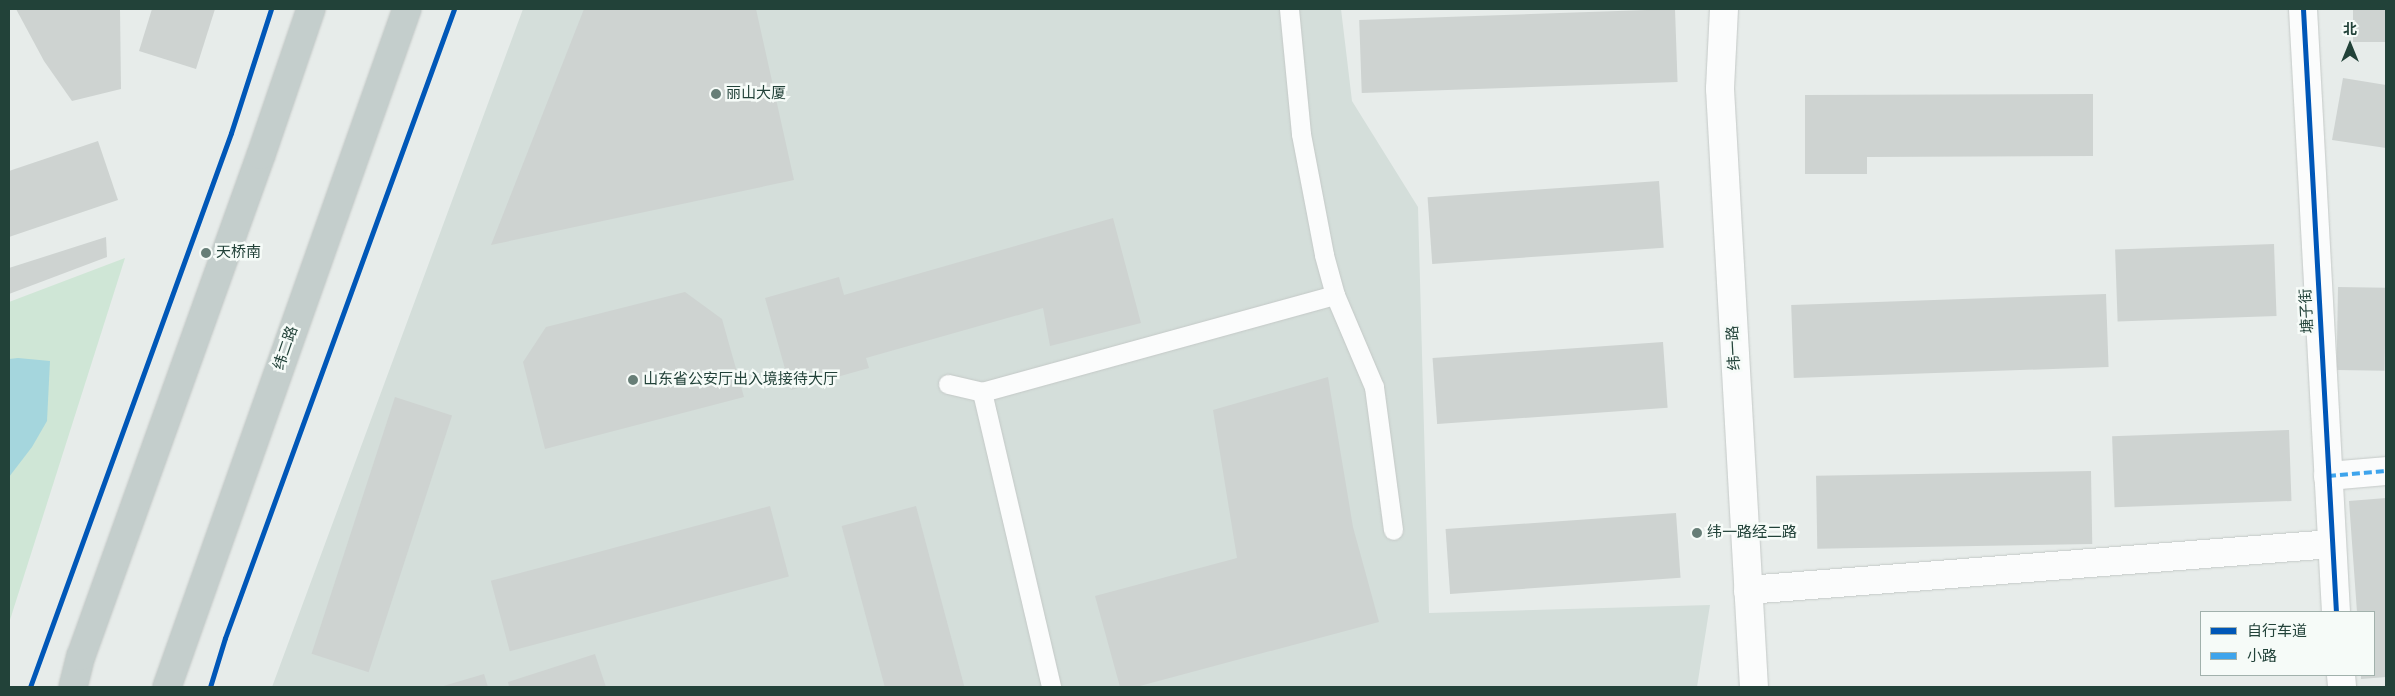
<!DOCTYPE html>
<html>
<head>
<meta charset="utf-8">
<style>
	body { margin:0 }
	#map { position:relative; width:2395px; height:696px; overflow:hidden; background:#e7ecea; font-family:"Source Sans 3","Noto Sans SC",sans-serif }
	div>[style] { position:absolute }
	.built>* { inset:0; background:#d4deda }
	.green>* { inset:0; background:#cfe6d6 }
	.water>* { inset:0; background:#a5d6dd }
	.building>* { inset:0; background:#ced3d1; transform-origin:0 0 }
	.roads { filter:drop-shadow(0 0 1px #c4c9c7) drop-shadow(0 0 1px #c4c9c7) }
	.service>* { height:19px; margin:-9.5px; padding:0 9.5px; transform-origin:9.5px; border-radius:9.5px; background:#fbfcfc }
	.minor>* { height:28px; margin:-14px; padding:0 14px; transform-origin:14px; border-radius:14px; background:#fbfcfc }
	.secondary>* { height:28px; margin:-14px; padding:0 14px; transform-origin:14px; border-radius:14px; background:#fbfcfc }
	.trunk>* { height:28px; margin:-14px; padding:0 14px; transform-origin:14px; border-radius:14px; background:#c4cecc }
	.quiet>* { height:4px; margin-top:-2px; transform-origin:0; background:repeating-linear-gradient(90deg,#3ea4ec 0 8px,transparent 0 12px) }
	.cycleway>* { height:5px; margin:-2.5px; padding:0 2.5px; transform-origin:2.5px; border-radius:2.5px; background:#0057b8 }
	.dots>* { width:14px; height:14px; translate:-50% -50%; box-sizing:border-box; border:2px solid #f6fbf8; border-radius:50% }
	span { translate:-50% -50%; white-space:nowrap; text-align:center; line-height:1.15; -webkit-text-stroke:5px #f6fbf8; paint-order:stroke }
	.poi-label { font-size:15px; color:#224239 }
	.left { translate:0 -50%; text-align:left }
	.street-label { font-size:15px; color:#224239 }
	.frame { position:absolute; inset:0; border:10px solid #224239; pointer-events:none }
	.legend { position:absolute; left:2200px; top:611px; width:175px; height:65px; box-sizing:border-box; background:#f6fbf8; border:1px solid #a1b1ac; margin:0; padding:6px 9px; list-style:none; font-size:15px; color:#224239 }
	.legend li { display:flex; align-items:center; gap:10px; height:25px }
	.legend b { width:25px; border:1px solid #a1b1ac }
	.north { position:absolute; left:2325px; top:20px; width:50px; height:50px; -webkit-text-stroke:4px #f6fbf8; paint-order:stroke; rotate:0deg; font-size:14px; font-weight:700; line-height:20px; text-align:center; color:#224239 }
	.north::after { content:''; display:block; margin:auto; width:18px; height:22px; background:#224239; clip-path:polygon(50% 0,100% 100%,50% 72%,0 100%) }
</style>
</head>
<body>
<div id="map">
	<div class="built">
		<i style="clip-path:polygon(523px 9px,1341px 9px,1352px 101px,1418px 207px,1429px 613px,1710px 605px,1697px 687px,272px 687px)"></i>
	</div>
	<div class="green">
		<i style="clip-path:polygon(125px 258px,9px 623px,9px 302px)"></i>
	</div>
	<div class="water">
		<i style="clip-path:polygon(18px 358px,50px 361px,47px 421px,32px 447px,9px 477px,9px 359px)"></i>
	</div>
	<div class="building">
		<i style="clip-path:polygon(16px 9px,120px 9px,121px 89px,72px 101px,44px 61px)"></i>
		<i style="clip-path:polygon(152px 9px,215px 9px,196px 69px,139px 51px)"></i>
		<i style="clip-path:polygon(584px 9px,756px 9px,794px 180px,491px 245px)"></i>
		<i style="left:1675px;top:9px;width:73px;height:316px;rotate:88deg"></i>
		<i style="left:2353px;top:9px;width:33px;height:33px"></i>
		<i style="clip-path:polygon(2343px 78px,2386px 85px,2386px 148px,2332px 140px)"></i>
		<i style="clip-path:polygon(2093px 94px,2093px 156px,1867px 157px,1867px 174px,1805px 174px,1805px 95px)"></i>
		<i style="clip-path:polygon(98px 141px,118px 200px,9px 237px,9px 171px)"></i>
		<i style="left:1659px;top:181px;width:67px;height:232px;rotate:86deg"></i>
		<i style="clip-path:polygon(1113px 218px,1141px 323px,1050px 346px,1043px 308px,866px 358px,869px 368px,791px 390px,765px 298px,839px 277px,844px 295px)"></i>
		<i style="clip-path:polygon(106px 237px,107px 257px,9px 294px,9px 268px)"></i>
		<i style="left:2274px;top:244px;width:72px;height:159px;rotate:88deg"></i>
		<i style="left:2338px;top:287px;width:48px;height:83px;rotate:1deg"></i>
		<i style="clip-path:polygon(685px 292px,722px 319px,744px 397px,545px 449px,523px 362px,546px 327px)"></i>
		<i style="left:2106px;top:294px;width:73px;height:315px;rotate:88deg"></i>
		<i style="left:1663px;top:342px;width:66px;height:231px;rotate:86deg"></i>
		<i style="clip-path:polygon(1328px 377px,1353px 527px,1379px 622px,1136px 687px,1120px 687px,1095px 596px,1237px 558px,1213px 410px)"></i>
		<i style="left:395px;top:397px;width:60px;height:270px;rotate:18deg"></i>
		<i style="left:2289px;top:430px;width:71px;height:177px;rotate:88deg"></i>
		<i style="left:2091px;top:471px;width:73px;height:275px;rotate:89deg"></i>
		<i style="clip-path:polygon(2386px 498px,2386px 677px,2361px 679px,2361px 675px,2374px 675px,2374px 612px,2357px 612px,2349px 501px)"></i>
		<i style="left:770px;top:506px;width:73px;height:289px;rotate:75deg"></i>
		<i style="left:916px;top:506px;width:187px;height:77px;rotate:75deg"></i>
		<i style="left:1676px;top:513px;width:65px;height:231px;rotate:86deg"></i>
		<i style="clip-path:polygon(595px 654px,606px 687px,509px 687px,508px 682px)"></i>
		<i style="clip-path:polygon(484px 674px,488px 687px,440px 687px)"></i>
	</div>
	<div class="roads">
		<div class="service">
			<i style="left:1289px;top:9px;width:126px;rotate:84.5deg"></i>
			<i style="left:1301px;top:134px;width:123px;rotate:79.2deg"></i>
			<i style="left:1324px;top:255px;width:41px;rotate:74.6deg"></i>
			<i style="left:948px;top:384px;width:35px;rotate:13deg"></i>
			<i style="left:982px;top:392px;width:303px;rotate:76.8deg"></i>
			<i style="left:982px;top:392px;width:366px;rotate:-15.4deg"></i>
			<i style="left:1335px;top:295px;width:100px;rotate:67deg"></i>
			<i style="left:1374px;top:387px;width:144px;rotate:82.4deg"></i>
		</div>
		<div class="minor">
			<i style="left:2303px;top:9px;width:604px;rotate:86.87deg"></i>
			<i style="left:2328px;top:476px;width:58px;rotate:-4.9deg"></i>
			<i style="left:1748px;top:590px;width:585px;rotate:-4.51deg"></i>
			<i style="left:2341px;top:675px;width:12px;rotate:85deg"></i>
		</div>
		<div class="secondary">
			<i style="left:1724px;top:9px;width:80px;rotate:92.9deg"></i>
			<i style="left:1720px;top:89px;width:599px;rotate:86.75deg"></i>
		</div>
		<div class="trunk">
			<i style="left:73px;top:687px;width:32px;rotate:-76deg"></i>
			<i style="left:81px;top:656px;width:532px;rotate:-70.24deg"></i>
			<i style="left:261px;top:155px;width:154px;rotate:-71.1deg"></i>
			<i style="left:167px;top:687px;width:719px;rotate:-70.51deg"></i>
		</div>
	</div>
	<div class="quiet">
		<i style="left:2328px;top:476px;width:58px;rotate:-4.9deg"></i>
	</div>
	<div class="cycleway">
		<i style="left:2303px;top:9px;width:604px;rotate:86.87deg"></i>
		<i style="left:30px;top:687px;width:589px;rotate:-70.06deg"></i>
		<i style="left:231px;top:133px;width:130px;rotate:-72.1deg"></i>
		<i style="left:210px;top:687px;width:51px;rotate:-73deg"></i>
		<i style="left:225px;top:638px;width:669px;rotate:-69.99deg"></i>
	</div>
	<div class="dots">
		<i style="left:716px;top:94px;background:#677e77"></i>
		<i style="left:206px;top:253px;background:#677e77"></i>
		<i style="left:633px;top:380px;background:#677e77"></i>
		<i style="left:1697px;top:533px;background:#677e77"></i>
	</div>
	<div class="poi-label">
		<span class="left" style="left:726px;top:94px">丽山大厦</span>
		<span class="left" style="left:216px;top:253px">天桥南</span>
		<span class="left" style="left:643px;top:380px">山东省公安厅出入境接待大厅</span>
		<span class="left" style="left:1707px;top:533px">纬一路经二路</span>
	</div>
	<div class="street-label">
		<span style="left:2307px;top:311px;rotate:-93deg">塘子街</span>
		<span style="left:286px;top:348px;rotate:-71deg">纬二路</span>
		<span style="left:1734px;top:348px;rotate:-93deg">纬一路</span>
	</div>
	<div class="frame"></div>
	<ul class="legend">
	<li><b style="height:6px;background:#0057b8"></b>自行车道</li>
	<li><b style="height:6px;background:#3ea4ec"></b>小路</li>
	</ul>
	<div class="north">北</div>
</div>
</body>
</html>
